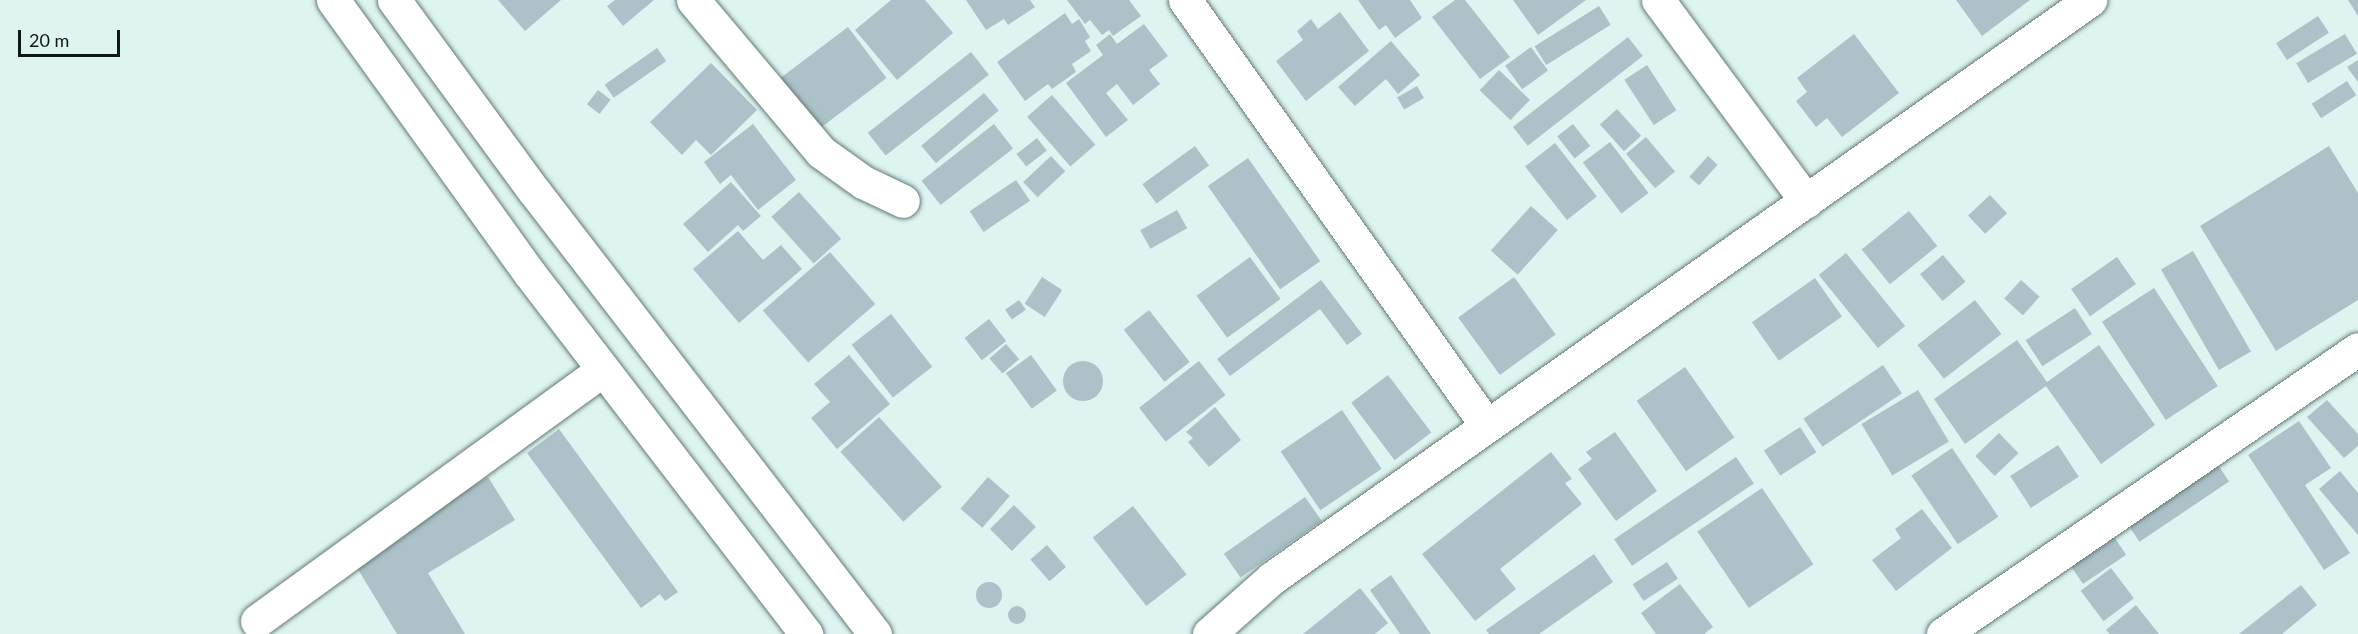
<!DOCTYPE html>
<html>
<head>
<meta charset="utf-8">
<style>
	body { margin:0 }
	#map { position:relative; width:2358px; height:634px; overflow:hidden; background:#ddf4f0; font-family:Lato,sans-serif }
	div>[style] { position:absolute }
	.building>* { inset:0; background:#acc2c8; transform-origin:0 0 }
	.round { border-radius:50% }
	.roads { filter:drop-shadow(0 0 2px #647975) drop-shadow(0 0 2px #647975) }
	.minor>* { height:33px; margin:-16.5px; padding:0 16.5px; transform-origin:16.5px; border-radius:16.5px; background:#fff }
	.primary>* { height:33px; margin:-16.5px; padding:0 16.5px; transform-origin:16.5px; border-radius:16.5px; background:#fff }
	span { translate:-50% -50%; white-space:nowrap; text-align:center; line-height:1.15; -webkit-text-stroke:4.5px #ddf4f0; paint-order:stroke }
	.scale { position:absolute; left:18px; top:30px; width:102px; height:27px; box-sizing:border-box; border:3px solid #101817; border-top:0; padding-left:8px; font-size:18px; line-height:21px; white-space:nowrap; color:#101817; -webkit-text-stroke:4px #ddf4f0; paint-order:stroke }
</style>
</head>
<body>
<div id="map">
	<div class="building">
		<i style="clip-path:polygon(498px 0,561px 0,525px 31px)"></i>
		<i style="clip-path:polygon(615px 0,654px 0,623px 26px,607px 6px)"></i>
		<i style="clip-path:polygon(891px 0,925px 0,953px 33px,897px 80px,855px 30px)"></i>
		<i style="clip-path:polygon(966px 0,1030px 0,1035px 7px,1008px 25px,1004px 19px,986px 30px)"></i>
		<i style="clip-path:polygon(1067px 0,1129px 0,1141px 16px,1113px 36px,1109px 30px,1102px 35px,1090px 20px,1085px 24px)"></i>
		<i style="clip-path:polygon(1358px 0,1410px 0,1422px 18px,1395px 38px,1386px 25px,1379px 30px)"></i>
		<i style="clip-path:polygon(1455px 0,1465px 0,1510px 57px,1480px 79px,1432px 17px)"></i>
		<i style="clip-path:polygon(1513px 0,1586px 0,1538px 35px)"></i>
		<i style="clip-path:polygon(1956px 0,2030px 0,1982px 36px)"></i>
		<i style="clip-path:polygon(2348px 0,2358px 0,2358px 16px)"></i>
		<i style="left:1599px;top:6px;width:22px;height:76px;rotate:58deg"></i>
		<i style="clip-path:polygon(1340px 12px,1369px 51px,1306px 101px,1276px 61px,1303px 40px,1297px 31px,1311px 19px,1318px 29px)"></i>
		<i style="clip-path:polygon(1065px 13px,1072px 24px,1079px 19px,1090px 37px,1085px 41px,1091px 51px,1072px 64px,1076px 72px,1052px 89px,1048px 84px,1025px 101px,997px 62px)"></i>
		<i style="left:2318px;top:16px;width:20px;height:50px;rotate:57deg"></i>
		<i style="clip-path:polygon(1144px 24px,1168px 56px,1149px 70px,1160px 84px,1133px 105px,1117px 84px,1106px 93px,1128px 120px,1106px 137px,1066px 83px,1103px 55px,1096px 45px,1110px 34px,1117px 44px)"></i>
		<i style="left:848px;top:27px;width:64px;height:85px;rotate:53deg"></i>
		<i style="clip-path:polygon(1854px 34px,1899px 93px,1842px 137px,1827px 118px,1816px 127px,1796px 101px,1807px 92px,1797px 78px)"></i>
		<i style="left:2345px;top:34px;width:23px;height:57px;rotate:59deg"></i>
		<i style="left:1628px;top:37px;width:24px;height:146px;rotate:52deg"></i>
		<i style="clip-path:polygon(1391px 41px,1420px 75px,1398px 94px,1386px 79px,1355px 106px,1338px 87px)"></i>
		<i style="left:1531px;top:47px;width:29px;height:32px;rotate:54deg"></i>
		<i style="left:657px;top:48px;width:16px;height:64px;rotate:55deg"></i>
		<i style="left:971px;top:52px;width:29px;height:131px;rotate:52deg"></i>
		<i style="clip-path:polygon(2358px 60px,2358px 82px,2347px 67px)"></i>
		<i style="clip-path:polygon(711px 63px,757px 110px,711px 155px,696px 140px,682px 155px,650px 122px)"></i>
		<i style="left:1647px;top:65px;width:54px;height:27px;rotate:57deg"></i>
		<i style="left:1499px;top:70px;width:43px;height:28px;rotate:44deg"></i>
		<i style="left:2347px;top:81px;width:17px;height:42px;rotate:57deg"></i>
		<i style="left:1417px;top:86px;width:14px;height:23px;rotate:60deg"></i>
		<i style="left:598px;top:90px;width:16px;height:18px;rotate:38deg"></i>
		<i style="left:984px;top:93px;width:23px;height:82px;rotate:50deg"></i>
		<i style="left:1052px;top:95px;width:66px;height:33px;rotate:49deg"></i>
		<i style="left:1617px;top:109px;width:36px;height:23px;rotate:48deg"></i>
		<i style="clip-path:polygon(753px 124px,796px 180px,758px 210px,731px 175px,720px 184px,704px 162px)"></i>
		<i style="left:994px;top:124px;width:31px;height:92px;rotate:52deg"></i>
		<i style="left:1573px;top:124px;width:28px;height:20px;rotate:52deg"></i>
		<i style="left:1646px;top:137px;width:45px;height:26px;rotate:50deg"></i>
		<i style="left:1037px;top:138px;width:16px;height:26px;rotate:52deg"></i>
		<i style="left:1610px;top:142px;width:64px;height:34px;rotate:53deg"></i>
		<i style="left:1555px;top:143px;width:68px;height:38px;rotate:52deg"></i>
		<i style="left:1195px;top:146px;width:24px;height:65px;rotate:54deg"></i>
		<i style="clip-path:polygon(2329px 146px,2358px 193px,2358px 300px,2276px 351px,2200px 226px)"></i>
		<i style="left:1051px;top:156px;width:21px;height:38px;rotate:47deg"></i>
		<i style="left:1708px;top:156px;width:13px;height:28px;rotate:42deg"></i>
		<i style="left:1248px;top:158px;width:126px;height:49px;rotate:55deg"></i>
		<i style="left:1016px;top:180px;width:25px;height:56px;rotate:56deg"></i>
		<i style="clip-path:polygon(731px 182px,761px 216px,743px 231px,738px 225px,708px 252px,683px 224px)"></i>
		<i style="left:799px;top:192px;width:63px;height:37px;rotate:48deg"></i>
		<i style="left:1990px;top:195px;width:25px;height:30px;rotate:47deg"></i>
		<i style="left:1531px;top:206px;width:36px;height:60px;rotate:42deg"></i>
		<i style="left:1177px;top:210px;width:21px;height:42px;rotate:61deg"></i>
		<i style="left:1909px;top:211px;width:45px;height:61px;rotate:51deg"></i>
		<i style="clip-path:polygon(738px 231px,763px 260px,781px 245px,802px 269px,739px 323px,693px 269px)"></i>
		<i style="left:2193px;top:251px;width:116px;height:37px;rotate:60deg"></i>
		<i style="left:830px;top:252px;width:69px;height:89px;rotate:49deg"></i>
		<i style="left:1846px;top:253px;width:94px;height:35px;rotate:51deg"></i>
		<i style="left:1943px;top:255px;width:35px;height:30px;rotate:50deg"></i>
		<i style="left:1250px;top:257px;width:52px;height:66px;rotate:54deg"></i>
		<i style="left:2117px;top:257px;width:33px;height:56px;rotate:55deg"></i>
		<i style="left:1042px;top:277px;width:24px;height:32px;rotate:33deg"></i>
		<i style="left:1514px;top:277px;width:71px;height:69px;rotate:54deg"></i>
		<i style="left:1815px;top:278px;width:47px;height:77px;rotate:55deg"></i>
		<i style="clip-path:polygon(1321px 280px,1362px 334px,1347px 345px,1320px 309px,1230px 376px,1217px 359px)"></i>
		<i style="left:2021px;top:280px;width:25px;height:25px;rotate:42deg"></i>
		<i style="left:2154px;top:288px;width:117px;height:62px;rotate:57deg"></i>
		<i style="left:1019px;top:300px;width:12px;height:17px;rotate:55deg"></i>
		<i style="left:1975px;top:300px;width:43px;height:73px;rotate:52deg"></i>
		<i style="left:2075px;top:308px;width:31px;height:59px;rotate:57deg"></i>
		<i style="left:1149px;top:310px;width:66px;height:32px;rotate:52deg"></i>
		<i style="left:891px;top:314px;width:67px;height:50px;rotate:52deg"></i>
		<i style="left:989px;top:319px;width:28px;height:31px;rotate:52deg"></i>
		<i style="clip-path:polygon(2017px 340px,2047px 382px,2099px 345px,2155px 425px,2101px 464px,2046px 386px,1965px 444px,1934px 399px)"></i>
		<i style="left:1006px;top:344px;width:20px;height:22px;rotate:49deg"></i>
		<i style="clip-path:polygon(849px 355px,890px 404px,837px 449px,811px 418px,830px 402px,814px 384px)"></i>
		<i style="left:1031px;top:355px;width:44px;height:31px;rotate:54deg"></i>
		<i style="left:1199px;top:361px;width:43px;height:76px;rotate:52deg"></i>
		<i class="round" style="left:1063px;top:361px;width:40px;height:40px"></i>
		<i style="left:1883px;top:365px;width:34px;height:96px;rotate:56deg"></i>
		<i style="left:1685px;top:367px;width:86px;height:59px;rotate:55deg"></i>
		<i style="left:1388px;top:375px;width:72px;height:46px;rotate:53deg"></i>
		<i style="left:1918px;top:390px;width:60px;height:66px;rotate:59deg"></i>
		<i style="clip-path:polygon(2327px 400px,2358px 434px,2358px 446px,2344px 458px,2307px 417px)"></i>
		<i style="clip-path:polygon(1215px 407px,1241px 440px,1209px 467px,1188px 442px,1193px 438px,1186px 432px)"></i>
		<i style="left:1342px;top:410px;width:71px;height:74px;rotate:56deg"></i>
		<i style="left:879px;top:417px;width:94px;height:52px;rotate:48deg"></i>
		<i style="clip-path:polygon(2299px 421px,2331px 468px,2305px 485px,2350px 553px,2324px 570px,2248px 455px)"></i>
		<i style="left:1800px;top:427px;width:30px;height:43px;rotate:57deg"></i>
		<i style="clip-path:polygon(559px 429px,678px 592px,665px 601px,660px 594px,641px 608px,527px 453px)"></i>
		<i style="clip-path:polygon(1615px 432px,1657px 491px,1616px 521px,1578px 469px,1592px 459px,1586px 452px)"></i>
		<i style="left:1999px;top:433px;width:28px;height:33px;rotate:46deg"></i>
		<i style="left:2058px;top:445px;width:38px;height:57px;rotate:57deg"></i>
		<i style="left:1952px;top:448px;width:83px;height:49px;rotate:56deg"></i>
		<i style="clip-path:polygon(1551px 452px,1572px 479px,1565px 483px,1582px 504px,1500px 569px,1516px 589px,1475px 621px,1422px 554px)"></i>
		<i style="left:1736px;top:457px;width:32px;height:147px;rotate:56deg"></i>
		<i style="left:2214px;top:459px;width:27px;height:108px;rotate:56deg"></i>
		<i style="clip-path:polygon(2340px 471px,2358px 493px,2358px 535px,2319px 489px)"></i>
		<i style="clip-path:polygon(488px 477px,515px 520px,428px 573px,465px 634px,397px 634px,353px 561px)"></i>
		<i style="left:988px;top:477px;width:29px;height:42px;rotate:41deg"></i>
		<i style="left:1762px;top:488px;width:92px;height:78px;rotate:56deg"></i>
		<i style="left:1305px;top:497px;width:29px;height:99px;rotate:55deg"></i>
		<i style="left:1014px;top:505px;width:31px;height:34px;rotate:45deg"></i>
		<i style="left:1133px;top:506px;width:87px;height:51px;rotate:52deg"></i>
		<i style="clip-path:polygon(1922px 509px,1952px 548px,1896px 591px,1872px 560px,1901px 538px,1895px 529px)"></i>
		<i style="left:2106px;top:525px;width:36px;height:52px;rotate:56deg"></i>
		<i style="left:1047px;top:545px;width:29px;height:22px;rotate:49deg"></i>
		<i style="clip-path:polygon(1594px 554px,1613px 582px,1539px 634px,1489px 634px,1486px 630px)"></i>
		<i style="left:1667px;top:562px;width:20px;height:41px;rotate:57deg"></i>
		<i style="left:2111px;top:568px;width:38px;height:38px;rotate:53deg"></i>
		<i style="clip-path:polygon(1391px 575px,1431px 634px,1400px 634px,1370px 590px)"></i>
		<i class="round" style="left:976px;top:582px;width:26px;height:26px"></i>
		<i style="clip-path:polygon(1680px 584px,1713px 627px,1704px 634px,1656px 634px,1641px 613px)"></i>
		<i style="clip-path:polygon(2301px 585px,2317px 605px,2282px 634px,2239px 634px)"></i>
		<i style="clip-path:polygon(1360px 588px,1388px 623px,1375px 634px,1303px 634px)"></i>
		<i style="clip-path:polygon(2136px 605px,2159px 634px,2110px 634px,2106px 630px)"></i>
		<i class="round" style="left:1008px;top:606px;width:18px;height:18px"></i>
	</div>
	<div class="roads">
		<div class="minor">
			<i style="left:693px;top:0;width:199px;rotate:49.9deg"></i>
			<i style="left:821px;top:152px;width:52px;rotate:35.5deg"></i>
			<i style="left:863px;top:182px;width:44px;rotate:25.4deg"></i>
			<i style="left:1185px;top:0;width:522px;rotate:54.67deg"></i>
			<i style="left:1658px;top:0;width:250px;rotate:53.6deg"></i>
			<i style="left:257px;top:621px;width:427px;rotate:-36deg"></i>
			<i style="left:1209px;top:634px;width:84px;rotate:-41.6deg"></i>
			<i style="left:1272px;top:578px;width:1002px;rotate:-35.25deg"></i>
			<i style="left:1943px;top:634px;width:503px;rotate:-34.48deg"></i>
		</div>
		<div class="primary">
			<i style="left:333px;top:0;width:337px;rotate:54.3deg"></i>
			<i style="left:530px;top:274px;width:454px;rotate:52.5deg"></i>
			<i style="left:394px;top:0;width:237px;rotate:53.8deg"></i>
			<i style="left:534px;top:191px;width:559px;rotate:52.41deg"></i>
		</div>
	</div>
	<div class="scale">20 m</div>
</div>
</body>
</html>
